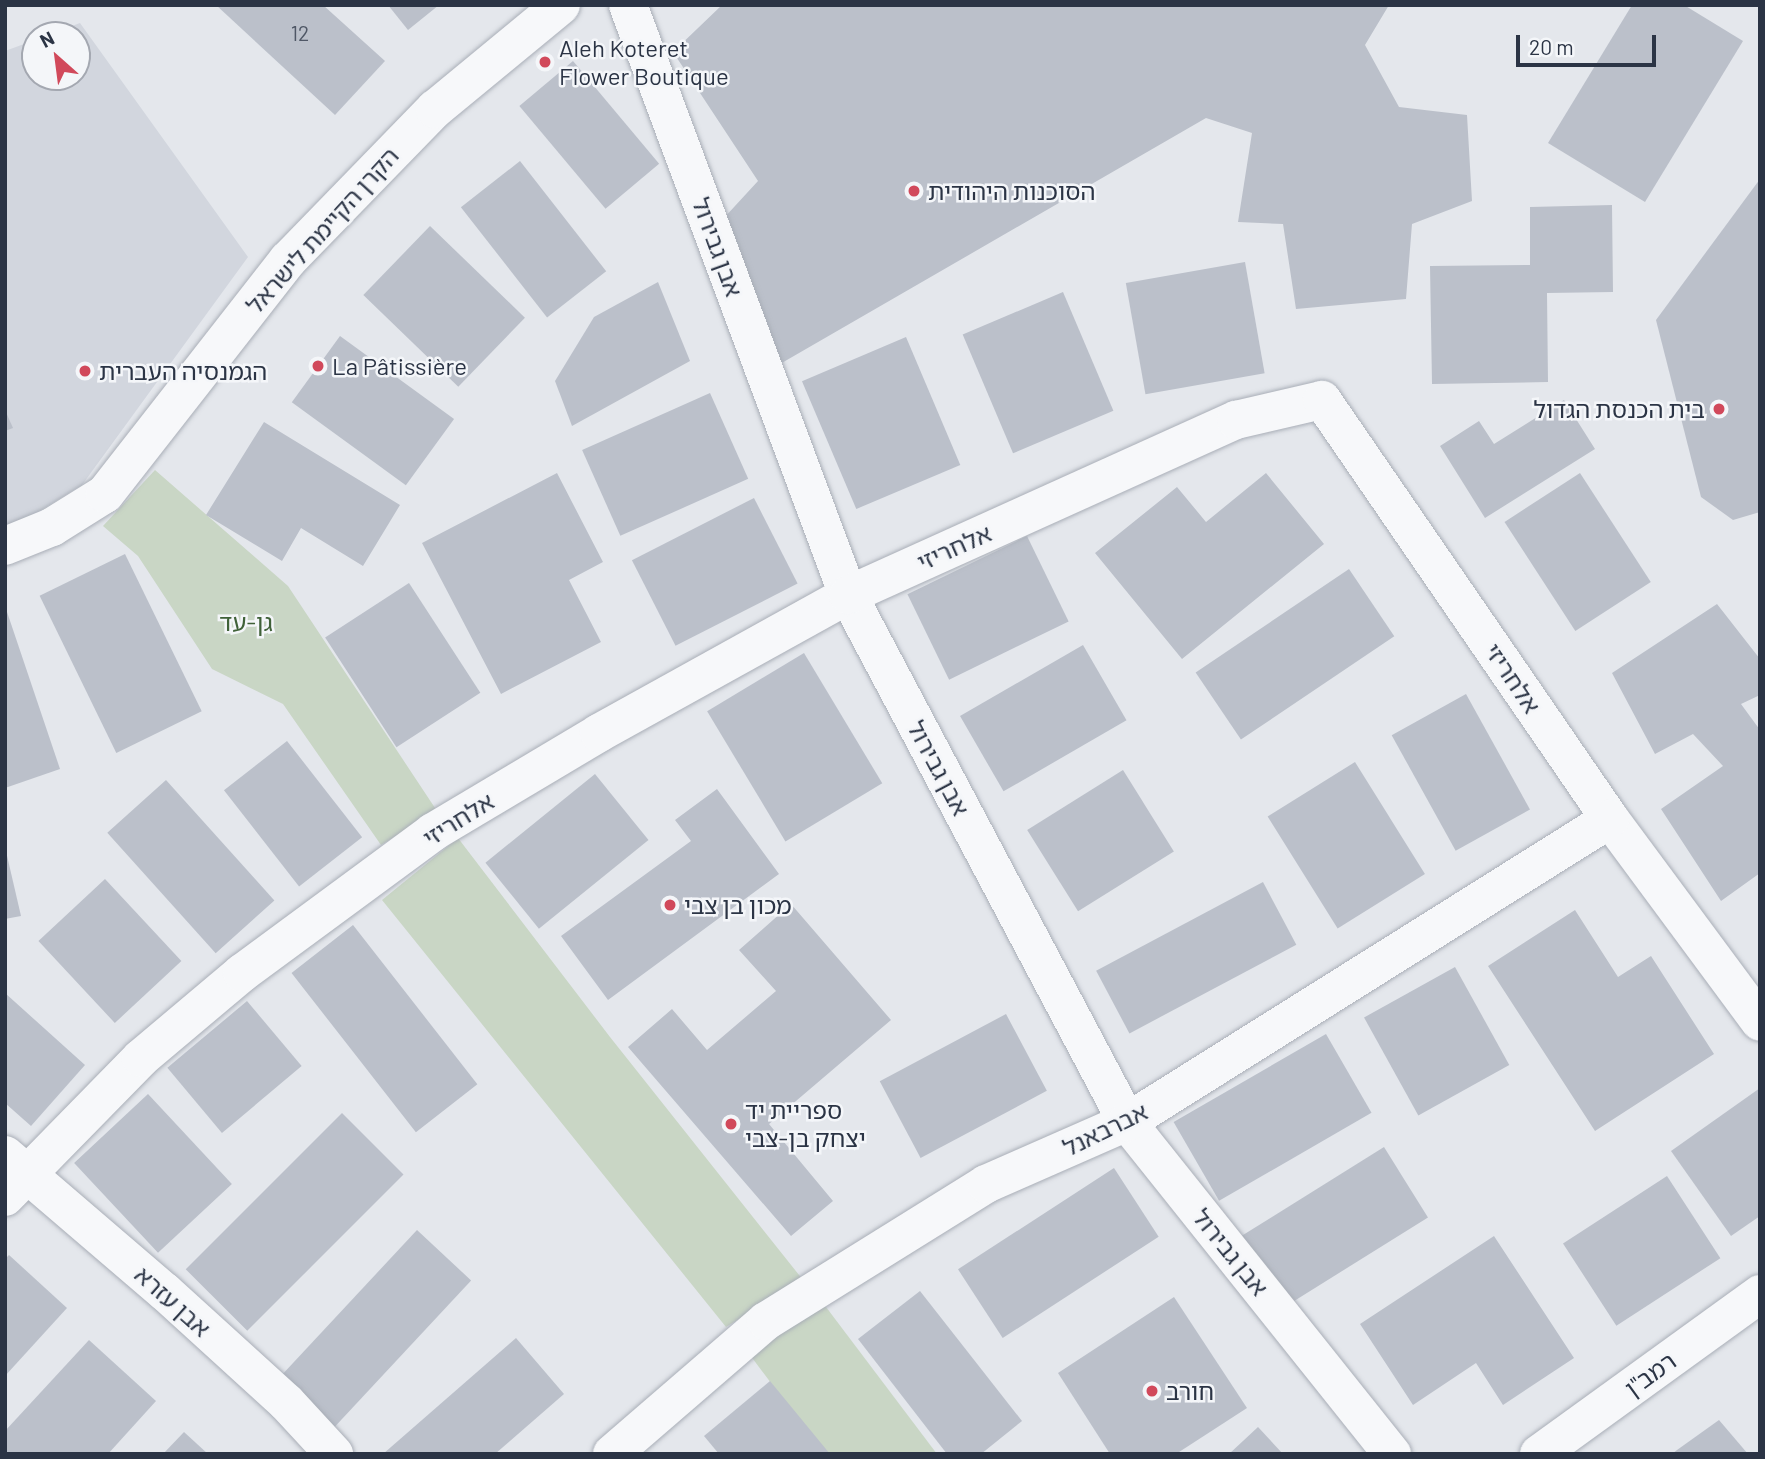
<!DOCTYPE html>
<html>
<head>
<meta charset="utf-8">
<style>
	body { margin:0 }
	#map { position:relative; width:1765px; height:1459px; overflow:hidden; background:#e4e7ec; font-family:Barlow,"Noto Sans Hebrew",sans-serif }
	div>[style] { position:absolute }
	.built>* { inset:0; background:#d2d6de }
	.green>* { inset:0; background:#c9d6c5 }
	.building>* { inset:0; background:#bbc0ca; transform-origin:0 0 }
	.roads { filter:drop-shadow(0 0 2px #a9aeb7) drop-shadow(0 0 2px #a9aeb7) }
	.minor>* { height:38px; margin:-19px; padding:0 19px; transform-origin:19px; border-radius:19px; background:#f7f8fa }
	.dots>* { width:19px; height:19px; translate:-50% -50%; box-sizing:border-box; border:4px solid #f4f6f9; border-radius:50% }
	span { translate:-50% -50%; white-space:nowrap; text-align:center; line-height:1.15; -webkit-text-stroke:5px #f4f6f9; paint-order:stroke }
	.number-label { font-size:21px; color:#4f5766 }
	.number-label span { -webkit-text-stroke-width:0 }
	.poi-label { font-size:24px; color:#2b3445 }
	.left { translate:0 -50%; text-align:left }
	.right { translate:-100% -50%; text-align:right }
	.street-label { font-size:24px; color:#2b3445 }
	.park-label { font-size:24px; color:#3f6138 }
	.frame { position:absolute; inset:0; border:7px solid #2b3445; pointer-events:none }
	.north { position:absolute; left:21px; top:21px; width:70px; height:70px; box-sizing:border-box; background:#f4f6f9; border:2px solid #a4a8b1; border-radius:50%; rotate:332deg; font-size:19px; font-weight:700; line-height:28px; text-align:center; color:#2b3445 }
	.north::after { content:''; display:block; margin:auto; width:24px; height:32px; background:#d1495b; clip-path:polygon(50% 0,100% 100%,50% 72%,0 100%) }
	.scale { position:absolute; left:1516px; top:35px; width:140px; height:32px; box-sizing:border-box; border:4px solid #2b3445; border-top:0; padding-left:9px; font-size:21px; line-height:24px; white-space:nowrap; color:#2b3445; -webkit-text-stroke:5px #f4f6f9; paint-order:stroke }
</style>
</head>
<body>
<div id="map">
	<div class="built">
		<i style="clip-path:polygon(80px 23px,248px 257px,82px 485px,5px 532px,5px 51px,35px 40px,35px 77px,77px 77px,77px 35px,48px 35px)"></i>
	</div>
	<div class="green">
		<i style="clip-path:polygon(155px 470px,288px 586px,437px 811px,381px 845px,283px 704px,212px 669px,138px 556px,103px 526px)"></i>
		<i style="clip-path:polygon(458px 838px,610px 1037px,803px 1280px,726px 1327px,382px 900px)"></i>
		<i style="clip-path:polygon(823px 1303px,937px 1454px,824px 1454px,747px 1351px)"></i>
	</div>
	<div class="building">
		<i style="clip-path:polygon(216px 5px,323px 5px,385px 61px,335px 115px)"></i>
		<i style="clip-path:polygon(388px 5px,439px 5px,408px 30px)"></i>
		<i style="clip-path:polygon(722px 5px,1389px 5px,1365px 45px,1399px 107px,1467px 115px,1472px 201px,1412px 224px,1406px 299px,1296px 309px,1283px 224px,1238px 222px,1252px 133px,1206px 118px,780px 364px,723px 219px,758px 181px,673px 52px)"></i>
		<i style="clip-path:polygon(1632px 5px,1684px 5px,1743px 41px,1645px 202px,1548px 143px)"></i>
		<i style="left:573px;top:61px;width:134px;height:70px;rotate:50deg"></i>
		<i style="left:520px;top:161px;width:140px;height:75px;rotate:52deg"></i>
		<i style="clip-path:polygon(1760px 179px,1760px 512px,1733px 520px,1701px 497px,1656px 320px)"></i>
		<i style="clip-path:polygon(1612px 205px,1613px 292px,1547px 293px,1548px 382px,1432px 384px,1430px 266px,1530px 265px,1530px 207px)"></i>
		<i style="left:430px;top:226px;width:132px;height:96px;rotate:44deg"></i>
		<i style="left:1245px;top:262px;width:113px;height:121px;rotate:80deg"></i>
		<i style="clip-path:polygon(658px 282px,690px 361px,572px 426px,555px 381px,594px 317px)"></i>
		<i style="left:1063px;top:292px;width:129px;height:109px;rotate:67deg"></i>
		<i style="left:340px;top:336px;width:141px;height:82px;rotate:36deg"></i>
		<i style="left:906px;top:337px;width:139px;height:113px;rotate:67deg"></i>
		<i style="left:710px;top:393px;width:94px;height:140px;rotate:66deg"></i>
		<i style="clip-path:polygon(1564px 400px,1595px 449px,1485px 518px,1440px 446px,1479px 421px,1494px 444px)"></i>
		<i style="clip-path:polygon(5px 410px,13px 428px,5px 431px)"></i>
		<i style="clip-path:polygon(264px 422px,400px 505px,363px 566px,301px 528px,282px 561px,206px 515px)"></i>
		<i style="clip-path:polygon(557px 473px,603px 562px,569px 580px,601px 642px,501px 694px,422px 543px)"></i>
		<i style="clip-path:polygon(1266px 473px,1324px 544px,1182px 659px,1095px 553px,1177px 487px,1206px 522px)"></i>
		<i style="left:1580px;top:473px;width:130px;height:90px;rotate:57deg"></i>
		<i style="left:754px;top:498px;width:96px;height:137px;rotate:63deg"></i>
		<i style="left:1027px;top:536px;width:95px;height:133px;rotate:64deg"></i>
		<i style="left:125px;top:554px;width:175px;height:95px;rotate:64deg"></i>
		<i style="left:1349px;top:569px;width:81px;height:185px;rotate:56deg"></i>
		<i style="left:409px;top:583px;width:131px;height:100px;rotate:57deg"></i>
		<i style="clip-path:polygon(1717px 604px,1760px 659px,1760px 695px,1741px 704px,1760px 730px,1760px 873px,1721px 901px,1661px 809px,1723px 766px,1693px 734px,1655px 754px,1612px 673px)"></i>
		<i style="clip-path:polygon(5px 606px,60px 769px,5px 788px)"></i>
		<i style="left:1083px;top:645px;width:87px;height:142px;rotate:60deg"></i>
		<i style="left:804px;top:653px;width:152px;height:113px;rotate:59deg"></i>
		<i style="left:1466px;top:694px;width:132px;height:85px;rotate:61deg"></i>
		<i style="left:287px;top:741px;width:122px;height:80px;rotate:52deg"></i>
		<i style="left:1355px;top:762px;width:132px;height:103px;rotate:58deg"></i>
		<i style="left:1123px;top:770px;width:96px;height:113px;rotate:58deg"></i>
		<i style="left:595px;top:774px;width:85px;height:141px;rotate:51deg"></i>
		<i style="left:166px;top:780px;width:162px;height:79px;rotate:48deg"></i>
		<i style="clip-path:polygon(717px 789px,779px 874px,608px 1000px,561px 936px,691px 841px,675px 820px)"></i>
		<i style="clip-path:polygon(5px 847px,21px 916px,5px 919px)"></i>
		<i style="left:105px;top:879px;width:112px;height:91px;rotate:47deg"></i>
		<i style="left:1263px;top:882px;width:71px;height:189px;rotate:62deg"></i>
		<i style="clip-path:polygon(791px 904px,891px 1020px,769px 1124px,833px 1201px,791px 1236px,628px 1047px,672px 1009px,707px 1050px,776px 991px,739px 950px)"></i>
		<i style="clip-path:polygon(1575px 910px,1618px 977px,1651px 956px,1714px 1054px,1595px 1131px,1488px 966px)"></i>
		<i style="left:353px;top:925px;width:202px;height:78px;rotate:52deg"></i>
		<i style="left:1455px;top:967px;width:112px;height:104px;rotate:61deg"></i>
		<i style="clip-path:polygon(5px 993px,85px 1065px,31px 1126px,5px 1103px)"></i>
		<i style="left:247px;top:1001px;width:85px;height:104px;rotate:50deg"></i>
		<i style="left:1006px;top:1014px;width:87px;height:143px;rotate:62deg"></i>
		<i style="left:1326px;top:1034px;width:91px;height:176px;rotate:60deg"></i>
		<i style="clip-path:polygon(1760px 1088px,1760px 1216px,1731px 1236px,1671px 1151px)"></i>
		<i style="left:148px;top:1094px;width:123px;height:101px;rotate:47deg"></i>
		<i style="left:342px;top:1113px;width:87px;height:221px;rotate:45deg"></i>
		<i style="left:1384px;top:1147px;width:83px;height:171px;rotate:58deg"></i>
		<i style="left:1114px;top:1168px;width:82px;height:186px;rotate:57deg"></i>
		<i style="left:1667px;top:1176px;width:98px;height:124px;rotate:57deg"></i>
		<i style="left:417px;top:1230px;width:74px;height:205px;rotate:43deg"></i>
		<i style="clip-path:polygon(1494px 1236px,1574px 1358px,1503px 1405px,1476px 1363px,1413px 1405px,1360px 1324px)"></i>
		<i style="clip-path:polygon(9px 1255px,67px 1308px,5px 1376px,5px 1259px)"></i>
		<i style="clip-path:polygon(920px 1291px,1022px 1421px,981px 1454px,947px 1454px,858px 1339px)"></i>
		<i style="clip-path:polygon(1174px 1297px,1247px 1408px,1176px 1454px,1110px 1454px,1058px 1373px)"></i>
		<i style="clip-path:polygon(516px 1338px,564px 1394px,495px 1454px,383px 1454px)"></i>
		<i style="clip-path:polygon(89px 1340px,156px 1401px,108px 1454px,5px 1454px,5px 1431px)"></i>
		<i style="clip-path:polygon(770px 1381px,830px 1454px,719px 1454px,704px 1436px)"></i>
		<i style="clip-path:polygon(1719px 1420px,1748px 1454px,1672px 1454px,1677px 1450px)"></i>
		<i style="clip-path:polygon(1258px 1427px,1283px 1454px,1229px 1454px)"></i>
		<i style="clip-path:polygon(184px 1432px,208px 1454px,163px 1454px)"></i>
	</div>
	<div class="roads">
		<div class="minor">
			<i style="left:628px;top:5px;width:630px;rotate:69.55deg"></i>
			<i style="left:848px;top:595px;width:596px;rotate:62.1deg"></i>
			<i style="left:1127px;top:1122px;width:425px;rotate:51.4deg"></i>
			<i style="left:5px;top:546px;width:51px;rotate:-22deg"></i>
			<i style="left:52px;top:527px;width:62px;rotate:-31.9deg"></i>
			<i style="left:105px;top:494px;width:297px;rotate:-52deg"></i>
			<i style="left:288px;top:260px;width:211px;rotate:-45.8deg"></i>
			<i style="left:435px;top:109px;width:163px;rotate:-39.5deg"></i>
			<i style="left:5px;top:1155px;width:211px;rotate:40.6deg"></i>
			<i style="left:165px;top:1292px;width:164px;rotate:42.3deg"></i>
			<i style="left:286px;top:1402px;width:71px;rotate:47.3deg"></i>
			<i style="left:5px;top:1197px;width:194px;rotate:-45.6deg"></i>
			<i style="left:141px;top:1058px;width:132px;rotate:-40.1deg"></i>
			<i style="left:242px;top:973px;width:237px;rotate:-36.4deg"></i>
			<i style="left:433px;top:832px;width:193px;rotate:-30.8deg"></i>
			<i style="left:599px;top:733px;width:285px;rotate:-29deg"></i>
			<i style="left:848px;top:595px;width:426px;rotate:-24.3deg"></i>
			<i style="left:1236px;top:420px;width:88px;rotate:-13.1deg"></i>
			<i style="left:1322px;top:400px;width:508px;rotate:55.5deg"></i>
			<i style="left:1610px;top:819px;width:252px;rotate:53.5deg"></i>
			<i style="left:612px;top:1454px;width:203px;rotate:-40.8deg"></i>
			<i style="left:766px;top:1321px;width:259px;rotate:-31.9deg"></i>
			<i style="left:986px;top:1184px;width:154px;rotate:-23.7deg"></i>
			<i style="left:1127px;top:1122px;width:570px;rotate:-32.1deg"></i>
			<i style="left:1539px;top:1454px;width:273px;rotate:-35.9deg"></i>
		</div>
	</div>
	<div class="dots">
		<i style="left:545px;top:62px;background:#d1495b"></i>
		<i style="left:914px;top:191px;background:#d1495b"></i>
		<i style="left:318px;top:366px;background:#d1495b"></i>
		<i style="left:85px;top:371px;background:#d1495b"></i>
		<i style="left:1719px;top:409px;background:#d1495b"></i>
		<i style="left:670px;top:905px;background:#d1495b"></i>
		<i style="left:731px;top:1124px;background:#d1495b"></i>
		<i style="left:1152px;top:1391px;background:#d1495b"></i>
	</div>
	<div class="number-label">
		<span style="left:300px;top:33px">12</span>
	</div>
	<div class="poi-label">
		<span class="left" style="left:559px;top:62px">Aleh Koteret<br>Flower Boutique</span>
		<span class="left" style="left:928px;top:191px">הסוכנות היהודית</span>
		<span class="left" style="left:332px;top:366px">La Pâtissière</span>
		<span class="left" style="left:99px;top:371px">הגמנסיה העברית</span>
		<span class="right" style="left:1705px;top:409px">בית הכנסת הגדול</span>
		<span class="left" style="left:684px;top:905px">מכון בן צבי</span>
		<span class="left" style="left:745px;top:1124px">ספריית יד<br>יצחק בן-צבי</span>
		<span class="left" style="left:1166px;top:1391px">חורב</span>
	</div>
	<div class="street-label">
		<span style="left:322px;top:230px;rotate:-48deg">הקרן הקיימת לישראל</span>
		<span style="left:718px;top:247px;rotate:70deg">אבן גבירול</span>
		<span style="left:954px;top:547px;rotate:-24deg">אלחריזי</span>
		<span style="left:1513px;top:678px;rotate:56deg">אלחריזי</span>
		<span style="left:939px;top:768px;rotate:62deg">אבן גבירול</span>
		<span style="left:458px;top:819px;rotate:-32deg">אלחריזי</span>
		<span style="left:1105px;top:1129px;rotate:-26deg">אברבאנל</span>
		<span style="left:1231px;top:1252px;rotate:51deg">אבן גבירול</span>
		<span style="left:173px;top:1301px;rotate:42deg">אבן עזרא</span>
		<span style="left:1650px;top:1374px;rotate:-36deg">רמב"ן</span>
	</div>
	<div class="park-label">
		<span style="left:246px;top:622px">גן-עד</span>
	</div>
	<div class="frame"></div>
	<div class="north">N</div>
	<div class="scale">20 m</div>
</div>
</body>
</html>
